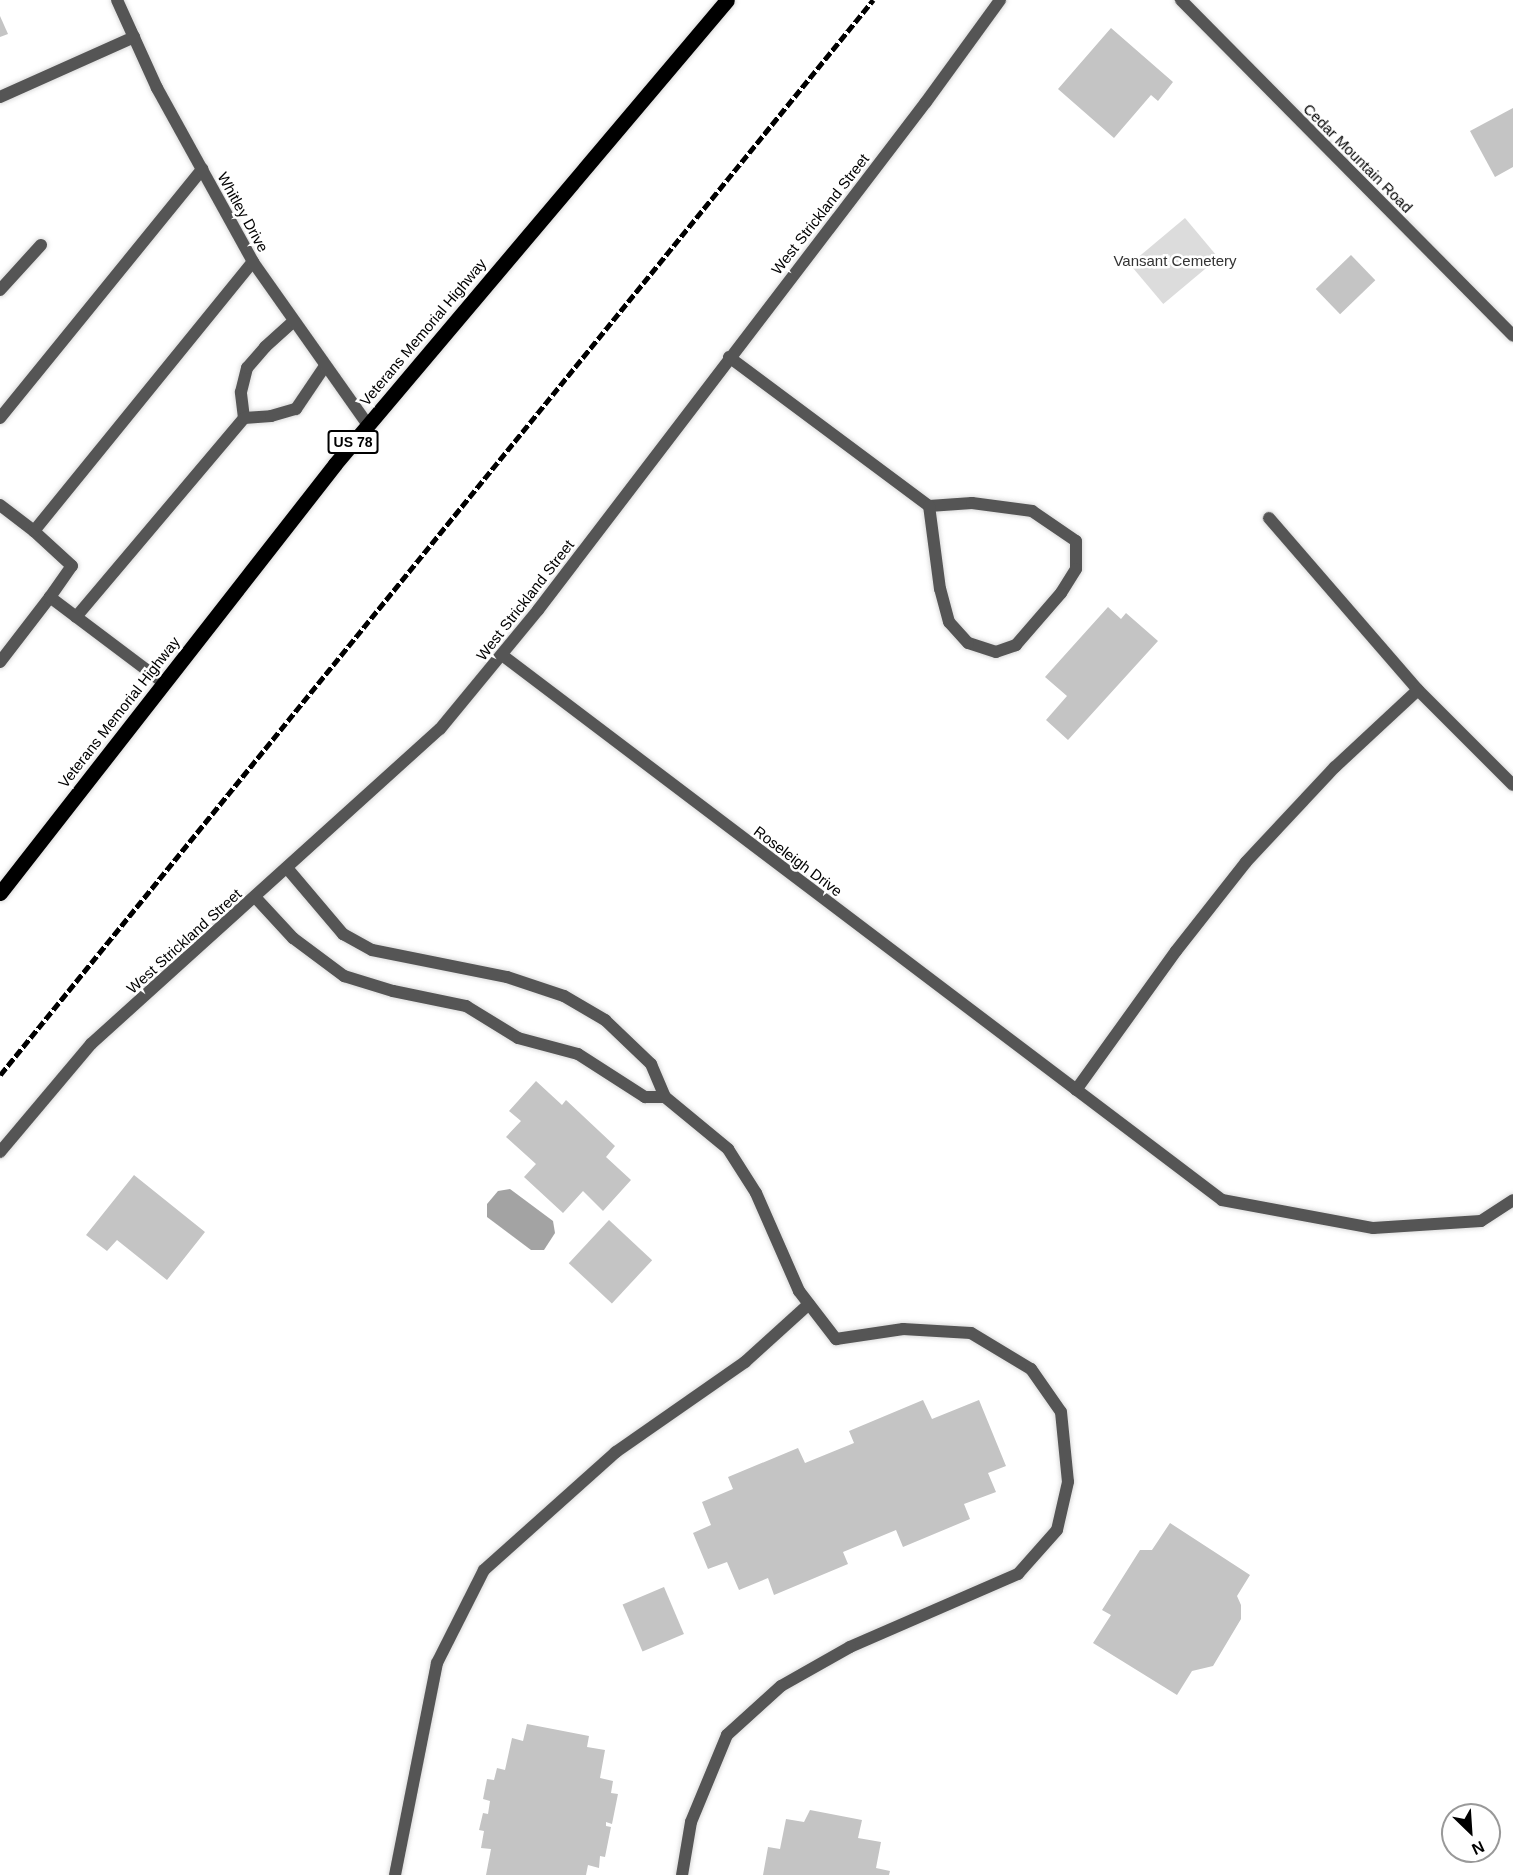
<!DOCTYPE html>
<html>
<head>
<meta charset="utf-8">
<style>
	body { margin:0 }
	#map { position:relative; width:1513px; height:1875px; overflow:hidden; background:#fff; font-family:Helvetica,sans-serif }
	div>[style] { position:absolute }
	.green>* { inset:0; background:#dcdcdc; transform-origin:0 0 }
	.water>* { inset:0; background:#a3a3a3 }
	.building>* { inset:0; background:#c4c4c4; transform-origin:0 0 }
	.roads { filter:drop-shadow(0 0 2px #dbdbdb) drop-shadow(0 0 2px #dbdbdb) }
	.lane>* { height:12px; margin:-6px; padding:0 6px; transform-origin:6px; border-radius:6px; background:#555 }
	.street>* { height:12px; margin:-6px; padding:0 6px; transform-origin:6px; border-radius:6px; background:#555 }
	.primary>* { height:15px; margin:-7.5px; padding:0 7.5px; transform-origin:7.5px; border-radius:7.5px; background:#000 }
	.rail>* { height:4.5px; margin-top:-2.25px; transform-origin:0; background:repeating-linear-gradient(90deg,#000 0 9px,transparent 0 12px) }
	span { translate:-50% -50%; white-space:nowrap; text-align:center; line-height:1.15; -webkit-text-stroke:5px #fff; paint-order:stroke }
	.shield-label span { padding:2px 4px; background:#fff; border:2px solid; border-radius:4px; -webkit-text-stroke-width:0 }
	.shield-label { font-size:14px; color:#000; font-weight:700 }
	.street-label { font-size:15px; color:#000 }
	.park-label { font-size:15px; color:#333 }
	.north { position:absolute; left:1441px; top:1803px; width:60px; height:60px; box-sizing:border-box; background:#fff; border:2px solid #999; border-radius:50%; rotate:155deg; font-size:16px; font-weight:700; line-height:24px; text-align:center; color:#000 }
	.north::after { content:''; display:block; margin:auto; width:21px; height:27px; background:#000; clip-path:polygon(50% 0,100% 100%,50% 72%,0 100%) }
</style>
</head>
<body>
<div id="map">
	<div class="green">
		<i style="left:1185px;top:218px;width:52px;height:72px;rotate:50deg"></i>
	</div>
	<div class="water">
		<i style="clip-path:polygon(510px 1189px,553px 1221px,555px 1233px,544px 1250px,531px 1250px,487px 1217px,487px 1204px,498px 1191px)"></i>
	</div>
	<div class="building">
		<i style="clip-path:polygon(0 16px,8px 34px,0 37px)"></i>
		<i style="clip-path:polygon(1111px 28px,1173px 82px,1158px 101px,1151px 95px,1114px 138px,1058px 89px)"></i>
		<i style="clip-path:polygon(1513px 108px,1513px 167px,1495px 177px,1470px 131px)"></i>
		<i style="left:1351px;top:255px;width:35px;height:49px;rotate:46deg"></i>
		<i style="clip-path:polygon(1108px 607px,1121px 619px,1126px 613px,1158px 641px,1068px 740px,1046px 720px,1067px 696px,1045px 677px)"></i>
		<i style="clip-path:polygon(536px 1081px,562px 1105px,566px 1100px,615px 1146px,606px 1157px,631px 1180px,603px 1211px,583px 1191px,563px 1213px,524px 1177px,536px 1164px,506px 1137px,521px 1121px,509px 1111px)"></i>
		<i style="clip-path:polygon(134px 1175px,205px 1232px,167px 1280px,117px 1240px,107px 1251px,86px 1235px)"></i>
		<i style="left:609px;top:1220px;width:59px;height:59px;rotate:43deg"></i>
		<i style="clip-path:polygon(923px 1400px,932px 1419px,979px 1400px,1006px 1466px,988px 1473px,996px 1492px,964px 1504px,970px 1519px,903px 1547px,896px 1530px,843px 1552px,848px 1564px,774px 1595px,768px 1578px,739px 1590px,727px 1562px,708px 1569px,693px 1533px,711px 1525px,702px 1502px,733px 1489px,728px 1477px,798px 1448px,805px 1463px,854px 1443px,849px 1431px)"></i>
		<i style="clip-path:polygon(1170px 1523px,1250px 1575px,1237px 1596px,1241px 1605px,1241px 1619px,1213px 1666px,1192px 1671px,1177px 1695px,1093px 1643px,1111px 1615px,1102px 1610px,1140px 1550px,1152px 1550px)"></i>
		<i style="left:664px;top:1587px;width:51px;height:45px;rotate:67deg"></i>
		<i style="clip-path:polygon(527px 1724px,589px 1736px,587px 1747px,605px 1750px,600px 1778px,613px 1781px,611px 1793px,618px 1794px,612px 1824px,606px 1822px,606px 1826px,611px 1827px,605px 1857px,600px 1856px,599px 1868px,588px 1865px,586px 1875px,486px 1875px,491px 1849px,481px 1848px,484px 1831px,479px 1830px,483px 1813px,488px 1814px,490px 1801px,483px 1799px,487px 1779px,494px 1780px,497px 1768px,505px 1770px,512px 1738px,523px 1741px)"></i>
		<i style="clip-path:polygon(810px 1810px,862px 1820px,858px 1838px,881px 1842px,876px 1868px,890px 1871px,889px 1875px,763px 1875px,768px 1847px,780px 1849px,786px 1819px,804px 1822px)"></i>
	</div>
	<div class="roads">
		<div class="lane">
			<i style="left:0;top:290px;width:61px;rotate:-47.7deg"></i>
			<i style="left:729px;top:357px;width:249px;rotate:36.7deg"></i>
			<i style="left:929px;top:506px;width:43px;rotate:-4deg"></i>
			<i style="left:972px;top:503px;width:61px;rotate:7.6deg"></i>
			<i style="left:1032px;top:511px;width:53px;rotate:34.3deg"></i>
			<i style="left:1076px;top:541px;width:28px;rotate:90deg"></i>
			<i style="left:1076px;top:569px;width:28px;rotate:122deg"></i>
			<i style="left:1061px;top:593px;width:69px;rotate:130.9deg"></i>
			<i style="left:1016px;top:645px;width:21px;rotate:161deg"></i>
			<i style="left:996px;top:652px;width:29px;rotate:-162deg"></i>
			<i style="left:968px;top:643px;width:28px;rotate:-132deg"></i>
			<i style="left:949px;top:622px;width:34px;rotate:-105deg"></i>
			<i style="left:940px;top:589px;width:84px;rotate:-97.5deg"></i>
			<i style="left:0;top:418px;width:321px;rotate:-50.9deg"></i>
			<i style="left:244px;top:418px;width:26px;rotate:-97deg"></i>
			<i style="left:241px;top:392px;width:25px;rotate:-76deg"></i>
			<i style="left:247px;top:368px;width:28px;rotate:-49deg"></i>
			<i style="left:265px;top:347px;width:38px;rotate:-42deg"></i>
			<i style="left:0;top:505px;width:43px;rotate:37.4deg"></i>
			<i style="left:1269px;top:518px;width:228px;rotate:49.1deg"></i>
			<i style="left:1418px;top:690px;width:134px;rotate:45deg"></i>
			<i style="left:76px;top:617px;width:260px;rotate:-49.8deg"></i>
			<i style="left:244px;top:418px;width:27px;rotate:-4deg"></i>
			<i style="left:271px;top:416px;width:26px;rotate:-16deg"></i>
			<i style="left:296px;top:409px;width:52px;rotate:-56deg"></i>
			<i style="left:502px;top:655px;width:903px;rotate:37.12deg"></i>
			<i style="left:1222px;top:1200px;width:154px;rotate:10.5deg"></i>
			<i style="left:1373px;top:1228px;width:108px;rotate:-3.7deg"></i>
			<i style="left:1481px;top:1221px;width:38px;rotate:-33deg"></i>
			<i style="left:0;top:662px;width:82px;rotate:-52.4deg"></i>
			<i style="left:164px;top:683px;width:143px;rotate:-143deg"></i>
			<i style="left:50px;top:597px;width:38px;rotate:-55deg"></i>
			<i style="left:72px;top:566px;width:52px;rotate:-137.4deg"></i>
			<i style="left:34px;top:531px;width:347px;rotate:-50.9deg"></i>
			<i style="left:287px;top:868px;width:87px;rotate:49.7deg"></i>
			<i style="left:343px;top:934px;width:33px;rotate:29deg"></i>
			<i style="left:372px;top:950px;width:138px;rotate:11.3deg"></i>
			<i style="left:507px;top:977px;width:60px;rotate:18.4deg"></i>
			<i style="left:564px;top:996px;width:48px;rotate:30.3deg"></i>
			<i style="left:605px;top:1020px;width:64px;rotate:43.7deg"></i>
			<i style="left:651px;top:1064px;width:36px;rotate:67deg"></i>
			<i style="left:665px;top:1097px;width:82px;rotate:39.5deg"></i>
			<i style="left:728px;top:1149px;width:52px;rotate:57.5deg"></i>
			<i style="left:756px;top:1193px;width:107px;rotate:66.3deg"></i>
			<i style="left:799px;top:1291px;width:61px;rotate:52.4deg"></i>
			<i style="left:836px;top:1339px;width:68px;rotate:-8.5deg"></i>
			<i style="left:903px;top:1329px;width:68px;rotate:3.4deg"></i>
			<i style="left:971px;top:1333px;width:70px;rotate:31deg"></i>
			<i style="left:1031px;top:1369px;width:52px;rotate:55.1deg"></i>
			<i style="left:1061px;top:1412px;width:70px;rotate:84.3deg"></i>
			<i style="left:1068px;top:1482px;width:49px;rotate:102.9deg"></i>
			<i style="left:1057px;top:1530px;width:59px;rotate:131.6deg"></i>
			<i style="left:1018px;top:1574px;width:183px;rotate:156.5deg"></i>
			<i style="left:850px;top:1647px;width:79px;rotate:150.5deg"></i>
			<i style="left:781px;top:1686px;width:73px;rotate:137.8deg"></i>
			<i style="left:727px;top:1735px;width:94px;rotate:112.5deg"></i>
			<i style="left:691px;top:1822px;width:54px;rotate:99.6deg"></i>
			<i style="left:255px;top:897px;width:56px;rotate:47.2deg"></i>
			<i style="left:293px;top:938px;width:64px;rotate:36.7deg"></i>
			<i style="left:344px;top:976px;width:51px;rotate:17deg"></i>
			<i style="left:393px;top:991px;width:75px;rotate:11.6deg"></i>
			<i style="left:466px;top:1006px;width:61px;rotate:31.6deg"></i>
			<i style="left:518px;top:1038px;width:62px;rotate:14.9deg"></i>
			<i style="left:578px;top:1054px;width:80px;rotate:32.7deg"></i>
			<i style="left:645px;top:1097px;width:20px"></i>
			<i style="left:1076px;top:1090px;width:171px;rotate:-54.3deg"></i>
			<i style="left:1176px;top:951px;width:113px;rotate:-51.8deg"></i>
			<i style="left:1246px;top:862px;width:130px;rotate:-46.9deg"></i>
			<i style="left:1335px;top:767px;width:113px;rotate:-42.9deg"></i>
			<i style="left:395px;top:1875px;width:216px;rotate:-78.8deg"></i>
			<i style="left:437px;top:1663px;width:104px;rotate:-63.2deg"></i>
			<i style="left:484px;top:1570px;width:177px;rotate:-41.8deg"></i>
			<i style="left:616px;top:1452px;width:157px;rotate:-34.9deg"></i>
			<i style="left:745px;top:1362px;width:86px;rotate:-42.2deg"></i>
		</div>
		<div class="street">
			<i style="left:117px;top:0;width:97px;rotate:65.6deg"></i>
			<i style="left:157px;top:88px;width:199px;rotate:61.1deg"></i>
			<i style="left:253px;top:262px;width:199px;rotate:54.8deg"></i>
			<i style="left:1181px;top:0;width:472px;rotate:45.3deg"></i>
			<i style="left:0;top:97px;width:147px;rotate:-24.1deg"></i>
			<i style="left:0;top:1152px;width:141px;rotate:-49.9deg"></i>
			<i style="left:91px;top:1044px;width:470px;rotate:-42.1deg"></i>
			<i style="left:440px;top:729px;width:154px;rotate:-50.5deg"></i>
			<i style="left:538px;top:610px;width:639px;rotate:-52.63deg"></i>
			<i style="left:926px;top:102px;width:126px;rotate:-54deg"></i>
		</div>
		<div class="primary">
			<i style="left:0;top:893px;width:544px;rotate:-52.01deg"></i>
			<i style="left:335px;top:464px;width:607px;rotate:-49.81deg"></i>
		</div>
	</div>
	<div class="rail">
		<i style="left:0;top:1075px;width:1385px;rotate:-50.92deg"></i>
	</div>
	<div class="shield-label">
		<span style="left:353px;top:442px">US 78</span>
	</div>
	<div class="street-label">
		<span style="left:1358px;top:158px;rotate:45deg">Cedar Mountain Road</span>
		<span style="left:243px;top:212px;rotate:61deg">Whitley Drive</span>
		<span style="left:820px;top:214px;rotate:-52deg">West Strickland Street</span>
		<span style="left:423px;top:332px;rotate:-50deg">Veterans Memorial Highway</span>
		<span style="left:525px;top:600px;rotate:-52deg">West Strickland Street</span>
		<span style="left:119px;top:712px;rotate:-52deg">Veterans Memorial Highway</span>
		<span style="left:798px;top:861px;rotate:37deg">Roseleigh Drive</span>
		<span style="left:184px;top:941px;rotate:-42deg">West Strickland Street</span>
	</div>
	<div class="park-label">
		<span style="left:1175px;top:261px">Vansant Cemetery</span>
	</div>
	<div class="north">N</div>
</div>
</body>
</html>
